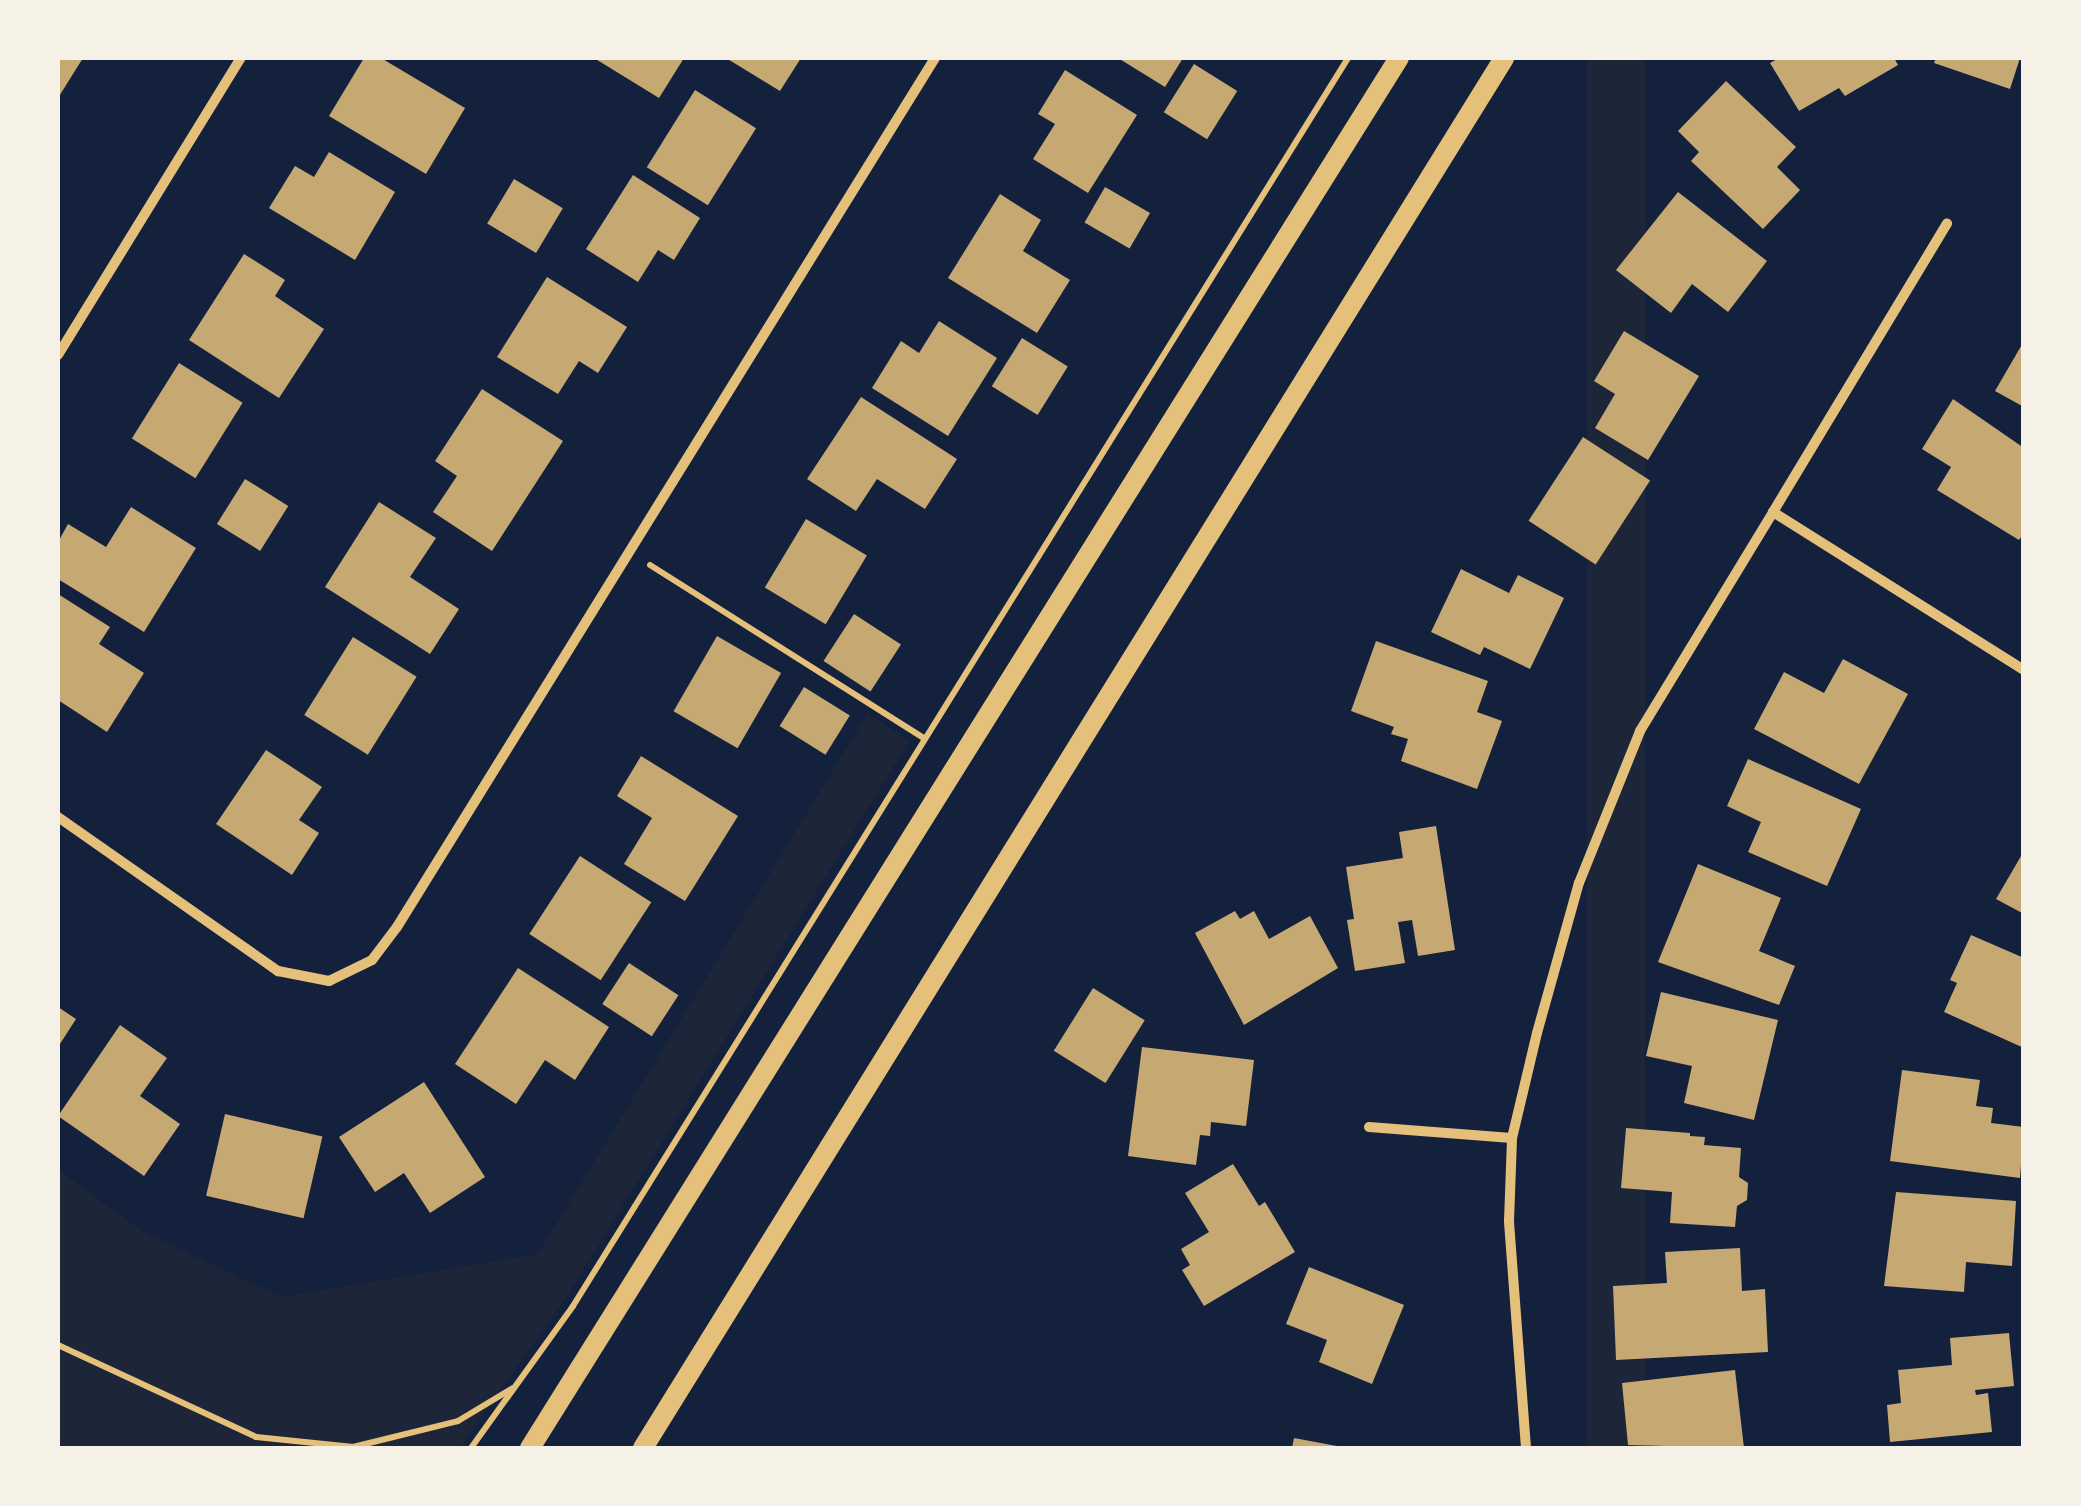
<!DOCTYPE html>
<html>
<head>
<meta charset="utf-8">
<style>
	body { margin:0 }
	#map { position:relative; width:2081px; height:1506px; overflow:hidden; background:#14213d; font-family:Figtree,sans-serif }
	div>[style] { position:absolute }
	.green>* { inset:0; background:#1d2539; transform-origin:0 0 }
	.building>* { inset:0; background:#c6a872; transform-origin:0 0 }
	.path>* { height:6px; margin:-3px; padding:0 3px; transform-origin:3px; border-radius:3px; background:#e5c07b }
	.minor>* { height:10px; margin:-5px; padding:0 5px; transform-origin:5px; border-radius:5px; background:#e5c07b }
	.secondary>* { height:20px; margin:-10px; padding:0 10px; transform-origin:10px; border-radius:10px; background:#e5c07b }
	span { translate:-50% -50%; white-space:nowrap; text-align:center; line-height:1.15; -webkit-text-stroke:10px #f6f1e7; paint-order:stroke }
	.frame { position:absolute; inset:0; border:60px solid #f6f1e7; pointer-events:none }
</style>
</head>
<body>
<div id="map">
	<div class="green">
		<i style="left:1587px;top:58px;width:58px;height:1636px"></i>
		<i style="clip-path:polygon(868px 713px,909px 741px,567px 1296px,460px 1448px,58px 1448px,58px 1170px,143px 1232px,281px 1297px,538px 1254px)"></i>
	</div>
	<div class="building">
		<i style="clip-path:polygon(58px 58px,83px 58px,58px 98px)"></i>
		<i style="clip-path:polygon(364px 58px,381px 58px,465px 108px,426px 174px,329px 116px)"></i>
		<i style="clip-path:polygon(594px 58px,684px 58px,659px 98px)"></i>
		<i style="clip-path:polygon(726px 58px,801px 58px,780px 91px)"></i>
		<i style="clip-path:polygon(1118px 58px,1183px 58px,1165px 87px)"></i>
		<i style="clip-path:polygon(1779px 58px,1894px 58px,1898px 65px,1845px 96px,1839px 88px,1799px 111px,1770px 63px)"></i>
		<i style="clip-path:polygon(1936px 58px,2020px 58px,2010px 89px,1934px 63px)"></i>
		<i style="left:1194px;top:64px;width:51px;height:57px;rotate:32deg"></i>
		<i style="clip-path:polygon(1065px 70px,1137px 115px,1088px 193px,1033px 159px,1055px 124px,1038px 114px)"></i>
		<i style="clip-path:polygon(1726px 81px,1796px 147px,1777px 167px,1800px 190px,1763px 229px,1691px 161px,1699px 152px,1678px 131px)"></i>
		<i style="left:695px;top:90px;width:72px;height:91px;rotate:32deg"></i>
		<i style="clip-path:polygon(329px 152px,395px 192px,355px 260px,269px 208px,295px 166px,314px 177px)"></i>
		<i style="clip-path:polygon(633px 175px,700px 218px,674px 260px,658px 250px,638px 282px,586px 249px)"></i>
		<i style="left:514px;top:179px;width:57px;height:52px;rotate:31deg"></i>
		<i style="left:1105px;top:187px;width:52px;height:41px;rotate:30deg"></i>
		<i style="clip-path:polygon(1678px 192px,1767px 261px,1728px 312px,1692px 284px,1671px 313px,1616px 270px)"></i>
		<i style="clip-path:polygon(1000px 194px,1041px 220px,1023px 251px,1070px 280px,1037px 333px,948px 278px)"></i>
		<i style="clip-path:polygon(244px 254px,285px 280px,275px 296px,324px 329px,279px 398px,189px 340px)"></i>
		<i style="clip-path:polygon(547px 277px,627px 327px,598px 373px,579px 361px,558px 394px,497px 357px)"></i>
		<i style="clip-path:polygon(939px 321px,997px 358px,948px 436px,872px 388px,901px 341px,919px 353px)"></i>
		<i style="clip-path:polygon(1624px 331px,1699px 376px,1648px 460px,1595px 428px,1615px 394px,1594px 381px)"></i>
		<i style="left:1022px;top:338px;width:54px;height:57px;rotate:32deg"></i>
		<i style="clip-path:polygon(2024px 341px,2024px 407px,1995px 391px)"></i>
		<i style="left:179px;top:363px;width:75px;height:89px;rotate:32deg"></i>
		<i style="clip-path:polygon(482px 389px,563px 441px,492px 551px,433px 512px,457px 476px,435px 461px)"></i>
		<i style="clip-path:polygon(861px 397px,957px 459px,925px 509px,877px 479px,856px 511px,807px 479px)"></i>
		<i style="clip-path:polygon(1953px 399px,2024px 448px,2024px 533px,2019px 540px,1937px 490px,1951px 467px,1922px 449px)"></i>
		<i style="left:1583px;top:437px;width:80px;height:100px;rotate:33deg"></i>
		<i style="left:245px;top:479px;width:51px;height:53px;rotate:32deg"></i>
		<i style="clip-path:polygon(379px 502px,436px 538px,410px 577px,459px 609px,430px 654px,325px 587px)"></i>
		<i style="clip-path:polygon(131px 507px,196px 548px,144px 632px,58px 579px,58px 542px,68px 524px,106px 547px)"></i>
		<i style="left:806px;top:519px;width:71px;height:80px;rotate:31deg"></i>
		<i style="clip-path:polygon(1461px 569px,1509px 593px,1518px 575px,1564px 598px,1530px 669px,1484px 647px,1480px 655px,1431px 632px)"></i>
		<i style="clip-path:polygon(58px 594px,110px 627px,99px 644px,144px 673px,107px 732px,58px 700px)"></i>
		<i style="left:854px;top:614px;width:56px;height:56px;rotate:33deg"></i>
		<i style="left:717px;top:636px;width:74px;height:87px;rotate:30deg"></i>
		<i style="left:353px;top:637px;width:75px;height:92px;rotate:32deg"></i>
		<i style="clip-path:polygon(1376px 641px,1488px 681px,1477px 712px,1502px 721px,1477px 789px,1401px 761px,1408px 739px,1391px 734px,1394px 727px,1351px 711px)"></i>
		<i style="clip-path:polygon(1843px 659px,1908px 694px,1859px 784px,1754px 729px,1784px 672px,1824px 693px)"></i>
		<i style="left:804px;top:687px;width:54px;height:46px;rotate:32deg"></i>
		<i style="clip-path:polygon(266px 750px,322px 787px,299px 820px,319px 833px,292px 875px,216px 824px)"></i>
		<i style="clip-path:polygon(641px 756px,738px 816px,685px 901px,624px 864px,652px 818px,617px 796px)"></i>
		<i style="clip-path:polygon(1748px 759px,1861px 809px,1827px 886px,1748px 852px,1761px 822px,1727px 806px)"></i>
		<i style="clip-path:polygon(1436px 826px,1455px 950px,1418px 956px,1412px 920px,1398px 922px,1405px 963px,1355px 971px,1347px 920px,1354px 919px,1346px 867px,1403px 858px,1399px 832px)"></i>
		<i style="clip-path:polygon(2024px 851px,2024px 914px,1996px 899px)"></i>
		<i style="left:580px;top:856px;width:85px;height:93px;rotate:33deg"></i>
		<i style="clip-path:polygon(1698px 864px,1781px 898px,1759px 951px,1795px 966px,1779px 1005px,1658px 962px)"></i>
		<i style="clip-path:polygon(1235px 911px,1240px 919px,1254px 911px,1269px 939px,1310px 916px,1338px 968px,1244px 1025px,1195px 933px)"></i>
		<i style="clip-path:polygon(1971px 935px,2024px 958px,2024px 1048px,1944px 1012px,1957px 983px,1950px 980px)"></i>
		<i style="left:629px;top:963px;width:59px;height:49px;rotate:33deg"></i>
		<i style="clip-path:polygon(518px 968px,609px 1027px,575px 1080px,545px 1060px,516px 1104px,455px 1064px)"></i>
		<i style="left:1093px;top:988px;width:61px;height:74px;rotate:32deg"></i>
		<i style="clip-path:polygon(1661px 992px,1778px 1020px,1754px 1120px,1684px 1103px,1692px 1066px,1646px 1056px)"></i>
		<i style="clip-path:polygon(58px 1007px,76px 1019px,58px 1047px)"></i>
		<i style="clip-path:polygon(120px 1025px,167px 1058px,140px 1096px,180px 1124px,144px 1176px,58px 1116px)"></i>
		<i style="clip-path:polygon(1142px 1047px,1254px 1060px,1246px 1126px,1211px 1122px,1210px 1136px,1200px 1135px,1196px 1165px,1128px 1156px)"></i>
		<i style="clip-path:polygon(1902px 1070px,1980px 1080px,1976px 1106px,1993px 1108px,1991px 1123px,2024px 1127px,2020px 1178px,1890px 1161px)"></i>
		<i style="clip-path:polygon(424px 1082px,485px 1177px,430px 1213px,404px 1173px,375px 1192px,339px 1137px)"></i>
		<i style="left:225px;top:1114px;width:100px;height:84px;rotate:13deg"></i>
		<i style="clip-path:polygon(1626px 1128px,1690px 1133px,1690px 1136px,1705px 1137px,1704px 1145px,1741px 1148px,1739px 1177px,1748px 1183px,1747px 1200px,1737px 1206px,1735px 1227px,1670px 1223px,1672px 1192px,1621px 1188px)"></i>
		<i style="clip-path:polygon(1233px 1164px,1259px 1206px,1265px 1202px,1295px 1252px,1204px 1306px,1182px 1270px,1190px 1265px,1181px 1249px,1209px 1232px,1185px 1193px)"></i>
		<i style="clip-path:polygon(1896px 1192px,2016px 1201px,2012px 1266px,1966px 1262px,1964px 1292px,1884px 1286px)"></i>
		<i style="clip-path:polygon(1740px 1248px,1742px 1291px,1765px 1289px,1768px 1352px,1616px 1360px,1613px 1286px,1667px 1283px,1665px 1252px)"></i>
		<i style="clip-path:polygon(1309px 1267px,1404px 1305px,1372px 1384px,1319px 1362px,1327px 1340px,1286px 1324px)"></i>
		<i style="clip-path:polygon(2009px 1333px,2014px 1386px,1975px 1390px,1976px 1395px,1988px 1393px,1992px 1432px,1890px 1442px,1887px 1405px,1901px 1403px,1898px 1370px,1952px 1365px,1950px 1338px)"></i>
		<i style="clip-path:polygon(1735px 1370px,1744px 1448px,1628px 1445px,1622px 1383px)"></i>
		<i style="clip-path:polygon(1294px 1438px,1342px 1447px,1342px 1448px,1292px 1448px)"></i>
	</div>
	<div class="path">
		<i style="left:650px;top:565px;width:324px;rotate:32.3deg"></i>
		<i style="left:58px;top:1345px;width:218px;rotate:24.9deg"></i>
		<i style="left:256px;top:1437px;width:98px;rotate:5.9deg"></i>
		<i style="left:353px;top:1447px;width:108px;rotate:-13.9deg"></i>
		<i style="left:458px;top:1421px;width:64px;rotate:-31deg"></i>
		<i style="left:471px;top:1448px;width:175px;rotate:-54.3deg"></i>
		<i style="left:573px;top:1306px;width:1469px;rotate:-58.16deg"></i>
	</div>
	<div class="minor">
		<i style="left:58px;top:355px;width:349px;rotate:-58.4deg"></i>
		<i style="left:1773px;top:512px;width:337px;rotate:-58.9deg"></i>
		<i style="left:58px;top:817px;width:269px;rotate:35deg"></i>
		<i style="left:278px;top:971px;width:52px;rotate:11.1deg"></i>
		<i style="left:329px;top:981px;width:48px;rotate:-26deg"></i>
		<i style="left:372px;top:960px;width:41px;rotate:-52.9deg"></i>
		<i style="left:397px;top:927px;width:1022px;rotate:-58.24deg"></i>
		<i style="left:1369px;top:1127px;width:143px;rotate:4.4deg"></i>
		<i style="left:1526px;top:1448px;width:228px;rotate:-94.3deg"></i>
		<i style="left:1509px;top:1221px;width:83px;rotate:-87.9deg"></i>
		<i style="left:1512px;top:1138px;width:108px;rotate:-76.6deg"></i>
		<i style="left:1537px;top:1033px;width:156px;rotate:-74.4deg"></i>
		<i style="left:1579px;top:883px;width:164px;rotate:-68.1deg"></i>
		<i style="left:1640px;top:731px;width:256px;rotate:-58.7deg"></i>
		<i style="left:1773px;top:512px;width:297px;rotate:32.2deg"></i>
	</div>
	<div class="secondary">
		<i style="left:530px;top:1448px;width:1639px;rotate:-57.99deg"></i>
		<i style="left:643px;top:1448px;width:1635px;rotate:-58.22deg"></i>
	</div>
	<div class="frame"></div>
</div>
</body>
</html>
